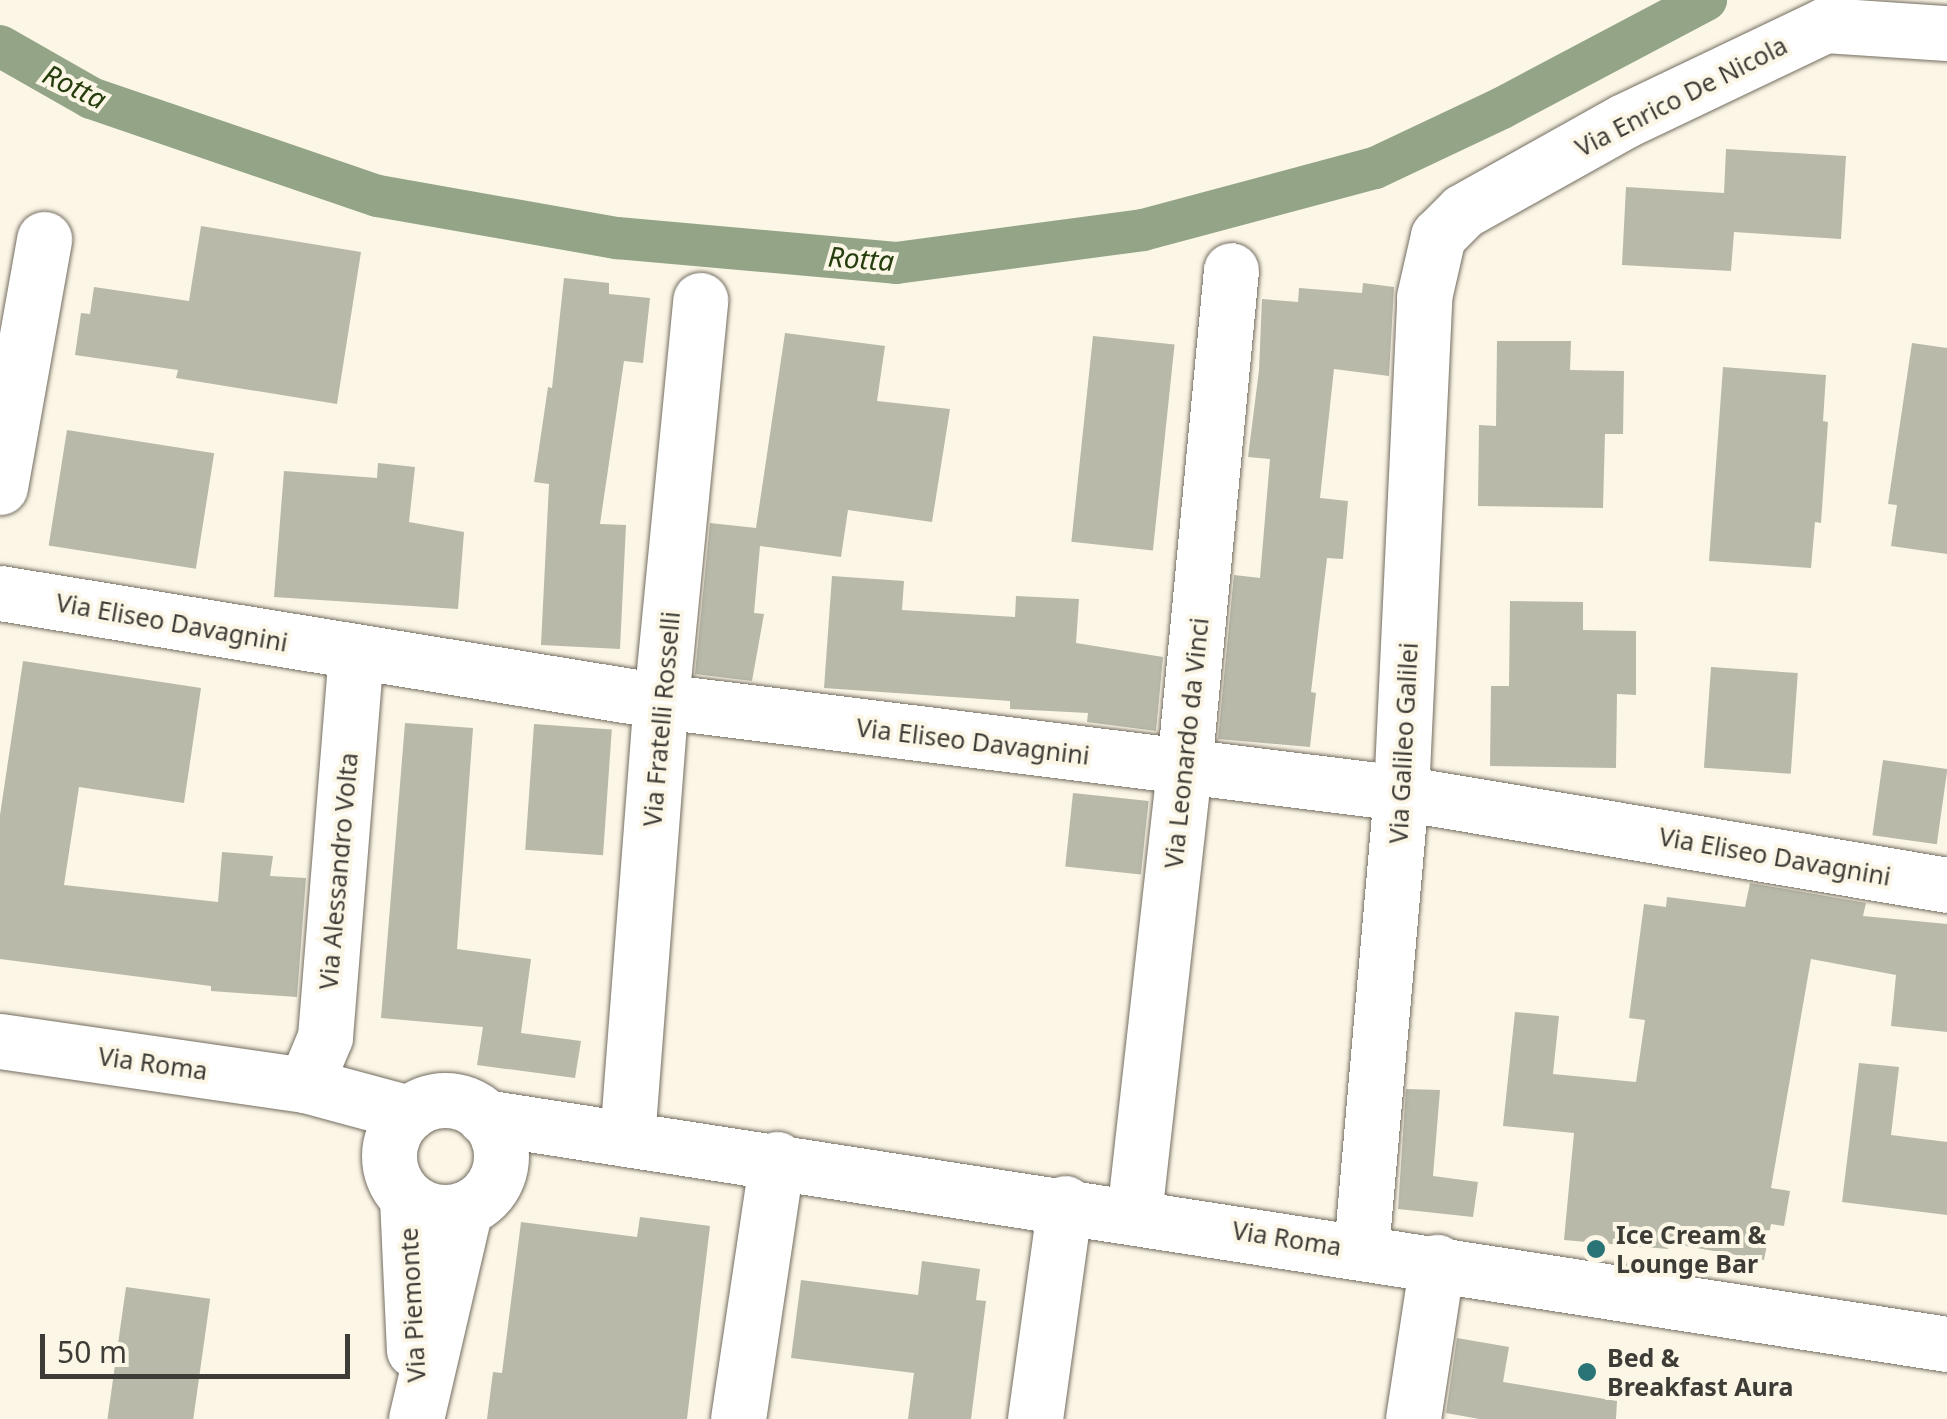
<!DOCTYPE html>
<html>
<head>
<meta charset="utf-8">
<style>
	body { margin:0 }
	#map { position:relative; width:1947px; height:1419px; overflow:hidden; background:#fcf6e7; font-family:"Noto Sans",sans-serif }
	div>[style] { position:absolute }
	.canal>* { height:42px; margin:-21px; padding:0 21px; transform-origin:21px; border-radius:21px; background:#93a586 }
	.building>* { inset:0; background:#b8b9a9; transform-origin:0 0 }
	.roads { filter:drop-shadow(0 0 2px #736d60) drop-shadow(0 0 2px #736d60) }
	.minor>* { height:55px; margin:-27.5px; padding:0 27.5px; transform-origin:27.5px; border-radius:27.5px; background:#fff }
	.minor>.ring { margin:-27.5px; padding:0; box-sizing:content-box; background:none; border:55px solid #fff; border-radius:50% }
	.dots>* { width:28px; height:28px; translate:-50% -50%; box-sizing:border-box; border:5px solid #fcf6e7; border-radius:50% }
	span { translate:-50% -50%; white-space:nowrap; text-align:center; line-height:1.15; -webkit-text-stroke:8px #fcf6e7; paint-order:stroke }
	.street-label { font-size:25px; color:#3e3c36 }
	.poi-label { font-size:25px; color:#3e3c36; font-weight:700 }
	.left { translate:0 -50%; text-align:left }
	.water-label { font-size:28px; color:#263e0d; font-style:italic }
	.scale { position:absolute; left:40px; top:1334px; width:310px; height:45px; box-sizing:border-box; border:5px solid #3e3c36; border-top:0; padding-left:12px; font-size:30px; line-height:35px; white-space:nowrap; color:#3e3c36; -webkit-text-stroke:8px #fcf6e7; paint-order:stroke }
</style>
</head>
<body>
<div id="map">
	<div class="canal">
		<i style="left:0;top:46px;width:105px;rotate:29.7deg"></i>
		<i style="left:91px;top:98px;width:303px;rotate:18.9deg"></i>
		<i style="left:378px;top:196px;width:243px;rotate:10deg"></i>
		<i style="left:617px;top:238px;width:280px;rotate:5.1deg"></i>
		<i style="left:896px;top:263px;width:249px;rotate:-7.6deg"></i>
		<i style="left:1143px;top:230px;width:240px;rotate:-15deg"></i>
		<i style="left:1375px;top:168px;width:140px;rotate:-25.3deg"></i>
		<i style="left:1502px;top:108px;width:231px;rotate:-27.9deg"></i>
	</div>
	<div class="building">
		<i style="clip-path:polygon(1726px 149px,1846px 156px,1841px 239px,1734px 232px,1731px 271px,1622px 265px,1626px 187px,1724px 193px)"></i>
		<i style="clip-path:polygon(201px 226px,361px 252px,337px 404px,176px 378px,178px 370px,75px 355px,81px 313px,90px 314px,94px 287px,189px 301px)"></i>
		<i style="clip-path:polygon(564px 278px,609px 283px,609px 294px,650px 298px,643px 363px,624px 361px,600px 524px,626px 525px,620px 649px,541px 645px,549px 484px,534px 482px,548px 387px,552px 388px)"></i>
		<i style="clip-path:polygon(1363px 283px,1394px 287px,1389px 376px,1334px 369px,1320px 498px,1348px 501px,1343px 559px,1327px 558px,1311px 692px,1316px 693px,1310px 747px,1218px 739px,1234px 575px,1260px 578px,1270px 459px,1248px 457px,1259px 370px,1262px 299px,1298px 302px,1299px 288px,1362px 293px)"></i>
		<i style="clip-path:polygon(785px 333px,885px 346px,877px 401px,950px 409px,932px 522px,848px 510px,841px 557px,760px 546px,754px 613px,764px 614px,752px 681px,695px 674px,710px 523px,756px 528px)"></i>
		<i style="left:1093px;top:336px;width:82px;height:207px;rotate:6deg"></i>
		<i style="clip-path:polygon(1497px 341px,1571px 341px,1570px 370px,1624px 371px,1623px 434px,1605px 434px,1603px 508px,1478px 506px,1479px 425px,1496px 426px)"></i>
		<i style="clip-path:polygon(1912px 343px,1947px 348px,1947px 554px,1891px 546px,1897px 505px,1888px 504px)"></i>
		<i style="clip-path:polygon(1723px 367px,1826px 375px,1823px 421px,1828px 422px,1821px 523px,1815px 522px,1811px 568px,1709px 561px)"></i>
		<i style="left:67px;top:430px;width:149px;height:117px;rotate:9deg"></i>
		<i style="clip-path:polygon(378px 463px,415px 467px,409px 522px,464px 532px,458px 609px,274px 597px,284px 471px,377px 478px)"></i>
		<i style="clip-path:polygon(832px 576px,904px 581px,902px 610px,1015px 617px,1016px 596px,1079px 599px,1076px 643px,1163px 657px,1156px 731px,1087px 722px,1088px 713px,1010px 709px,1010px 701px,824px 688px)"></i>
		<i style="clip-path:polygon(1510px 601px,1583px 602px,1583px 630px,1636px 631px,1636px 695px,1617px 694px,1616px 768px,1490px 766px,1491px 686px,1509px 686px)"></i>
		<i style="clip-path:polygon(23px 661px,201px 688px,184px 803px,79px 787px,64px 885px,218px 902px,222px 852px,273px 856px,270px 876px,306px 878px,297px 997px,211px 991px,211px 986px,0 959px,0 815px)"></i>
		<i style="left:1711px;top:667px;width:87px;height:101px;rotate:4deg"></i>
		<i style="clip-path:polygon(405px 723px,473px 728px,457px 949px,531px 959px,521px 1033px,581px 1041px,575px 1078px,477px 1065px,483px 1027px,381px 1018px)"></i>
		<i style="left:534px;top:724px;width:78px;height:126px;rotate:4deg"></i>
		<i style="left:1883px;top:760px;width:65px;height:76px;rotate:8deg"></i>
		<i style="left:1073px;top:793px;width:76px;height:74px;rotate:6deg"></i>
		<i style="clip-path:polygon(1750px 883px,1866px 903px,1863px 916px,1947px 924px,1947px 1032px,1891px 1026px,1896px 975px,1811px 959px,1771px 1188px,1790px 1191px,1784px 1226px,1771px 1224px,1764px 1260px,1669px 1243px,1668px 1249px,1564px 1240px,1574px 1133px,1503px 1126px,1515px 1012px,1559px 1016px,1553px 1074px,1636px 1082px,1645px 1020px,1629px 1018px,1644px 904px,1666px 907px,1667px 897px,1745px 907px)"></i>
		<i style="clip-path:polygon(1859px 1063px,1899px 1067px,1891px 1135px,1947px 1142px,1947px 1215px,1842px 1202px)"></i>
		<i style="clip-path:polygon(1406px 1089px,1440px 1090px,1433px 1176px,1478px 1182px,1473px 1217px,1398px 1209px)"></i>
		<i style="clip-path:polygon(640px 1217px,710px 1226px,687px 1419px,487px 1419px,493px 1372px,502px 1373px,521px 1222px,637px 1237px)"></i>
		<i style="clip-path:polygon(922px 1261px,980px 1269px,976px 1300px,986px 1301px,971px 1419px,908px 1419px,914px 1373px,791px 1358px,801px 1280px,918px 1295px)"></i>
		<i style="left:126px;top:1287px;width:85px;height:133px;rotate:8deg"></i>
		<i style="clip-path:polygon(1457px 1338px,1509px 1347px,1503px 1382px,1617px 1401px,1616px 1419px,1479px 1419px,1446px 1413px)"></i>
	</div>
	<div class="roads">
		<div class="minor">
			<i style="left:0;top:487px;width:252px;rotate:-79.9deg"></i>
			<i style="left:0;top:593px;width:670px;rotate:9.28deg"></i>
			<i style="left:661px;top:701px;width:746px;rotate:7.09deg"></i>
			<i style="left:1401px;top:793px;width:554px;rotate:9.56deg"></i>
			<i style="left:0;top:1041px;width:308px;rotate:8.2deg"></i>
			<i style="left:305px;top:1085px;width:108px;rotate:15.1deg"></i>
			<i style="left:305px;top:1085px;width:52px;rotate:-67.4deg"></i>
			<i style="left:325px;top:1037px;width:385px;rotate:-85.4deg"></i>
			<i class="ring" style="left:389px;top:1100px;width:57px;height:57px"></i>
			<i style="left:484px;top:1117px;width:1481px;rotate:8.82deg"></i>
			<i style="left:627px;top:1139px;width:439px;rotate:-85.6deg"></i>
			<i style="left:661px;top:701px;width:403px;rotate:-84.4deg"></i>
			<i style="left:407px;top:1198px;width:152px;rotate:87.4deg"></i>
			<i style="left:1134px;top:1215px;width:450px;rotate:-83.6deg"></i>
			<i style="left:1184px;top:768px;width:500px;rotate:-84.61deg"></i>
			<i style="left:1361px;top:1250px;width:459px;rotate:-85deg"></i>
			<i style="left:1401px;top:793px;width:497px;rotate:-87.3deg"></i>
			<i style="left:1424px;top:297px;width:63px;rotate:-77.1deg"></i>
			<i style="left:1438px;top:236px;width:35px;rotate:-45deg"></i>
			<i style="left:1463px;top:211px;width:184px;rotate:-29.2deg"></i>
			<i style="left:1624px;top:121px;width:223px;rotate:-25.5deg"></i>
			<i style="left:1825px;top:25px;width:122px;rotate:3.8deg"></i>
			<i style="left:416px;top:1419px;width:216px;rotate:-76.9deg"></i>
			<i style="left:738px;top:1419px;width:263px;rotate:-81.5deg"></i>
			<i style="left:1035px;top:1419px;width:218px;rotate:-82.1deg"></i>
			<i style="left:1413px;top:1419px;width:159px;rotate:-81.3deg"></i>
		</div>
	</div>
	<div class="dots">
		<i style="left:1596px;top:1249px;background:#2a7477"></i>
		<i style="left:1587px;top:1372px;background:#2a7477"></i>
	</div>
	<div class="street-label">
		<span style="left:1681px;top:96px;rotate:-27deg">Via Enrico De Nicola</span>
		<span style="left:172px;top:622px;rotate:10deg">Via Eliseo Davagnini</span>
		<span style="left:661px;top:719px;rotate:-85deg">Via Fratelli Rosselli</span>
		<span style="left:973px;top:741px;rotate:7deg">Via Eliseo Davagnini</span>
		<span style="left:1186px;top:743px;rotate:-84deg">Via Leonardo da Vinci</span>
		<span style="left:1403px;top:743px;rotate:-87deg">Via Galileo Galilei</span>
		<span style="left:1775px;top:856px;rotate:10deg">Via Eliseo Davagnini</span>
		<span style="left:338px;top:871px;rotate:-85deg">Via Alessandro Volta</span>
		<span style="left:153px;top:1063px;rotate:8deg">Via Roma</span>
		<span style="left:1287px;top:1238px;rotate:9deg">Via Roma</span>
		<span style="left:412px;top:1305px;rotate:-93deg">Via Piemonte</span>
	</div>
	<div class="poi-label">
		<span class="left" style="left:1616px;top:1249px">Ice Cream &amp;<br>Lounge Bar</span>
		<span class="left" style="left:1607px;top:1372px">Bed &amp;<br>Breakfast Aura</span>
	</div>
	<div class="water-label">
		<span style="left:75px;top:86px;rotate:26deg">Rotta</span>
		<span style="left:861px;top:258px;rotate:4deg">Rotta</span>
	</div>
	<div class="scale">50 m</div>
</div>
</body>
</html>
